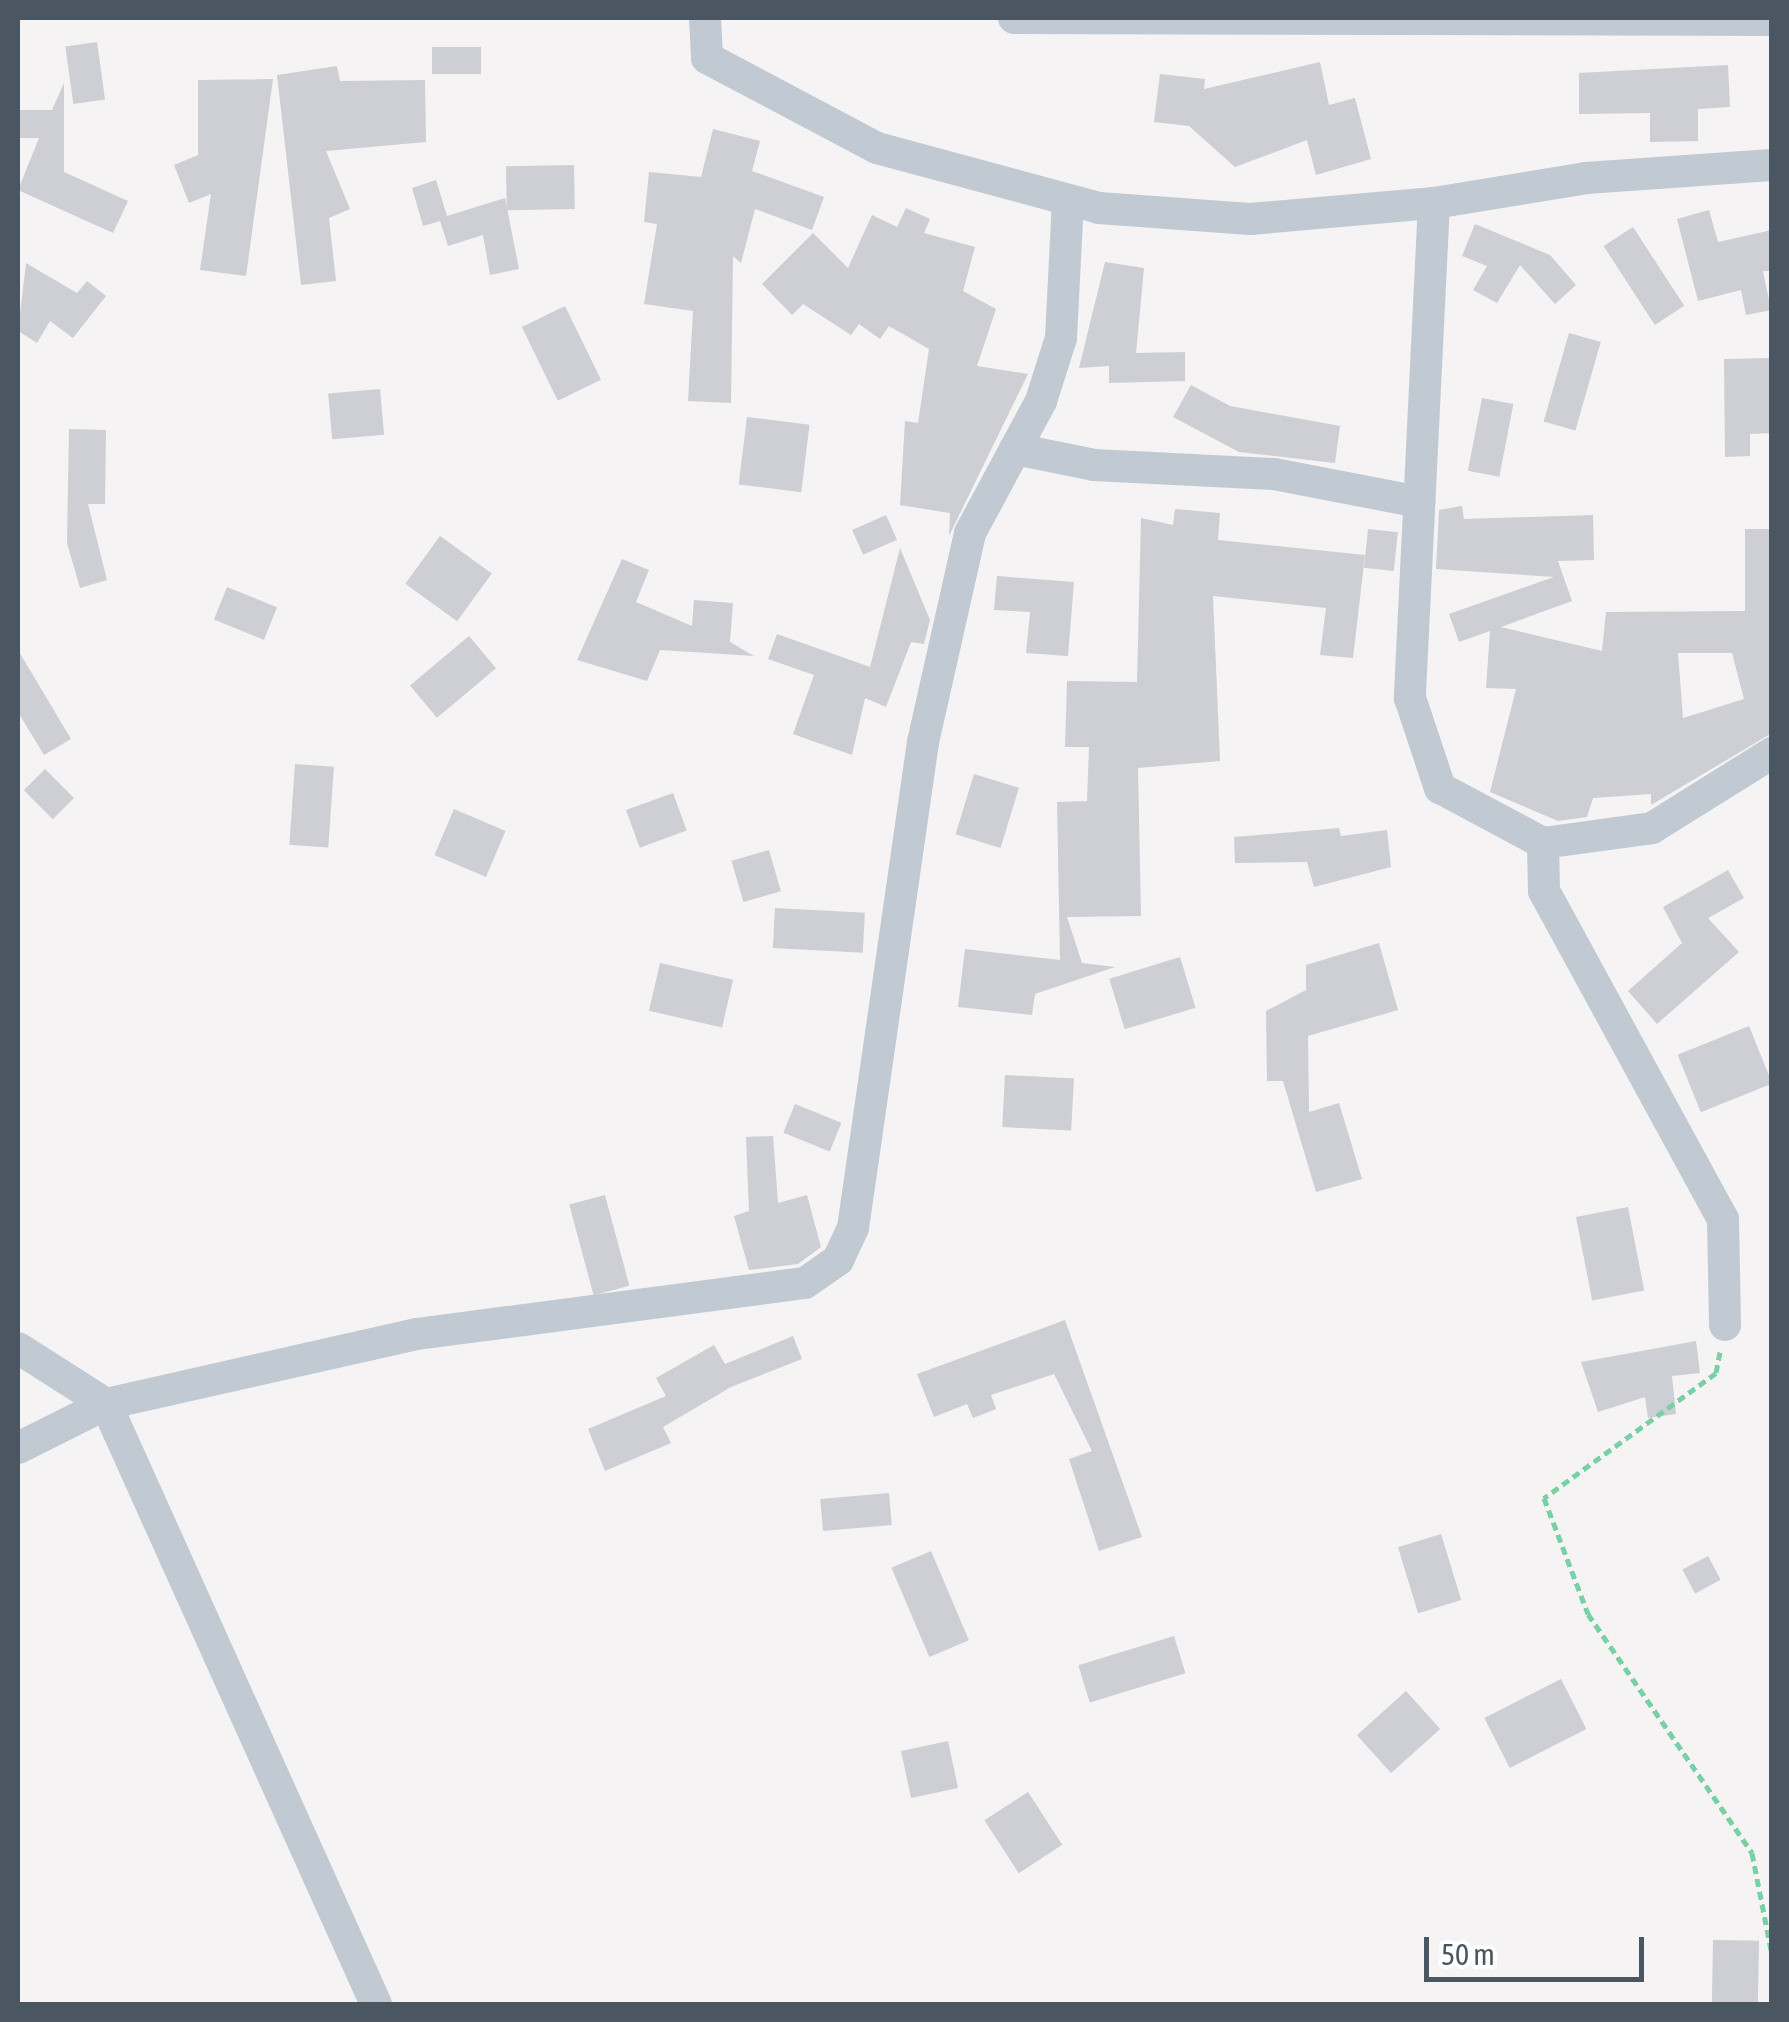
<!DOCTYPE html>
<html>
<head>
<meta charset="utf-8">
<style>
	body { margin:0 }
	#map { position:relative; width:1789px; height:2022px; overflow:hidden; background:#f5f3f3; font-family:"Asap Condensed",sans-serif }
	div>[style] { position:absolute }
	.building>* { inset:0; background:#cdcfd5; transform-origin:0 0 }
	.path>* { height:5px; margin-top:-2.5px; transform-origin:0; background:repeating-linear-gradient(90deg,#7ad0a6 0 8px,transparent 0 13px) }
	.minor>* { height:32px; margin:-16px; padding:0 16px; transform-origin:16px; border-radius:16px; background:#c1cad2 }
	span { translate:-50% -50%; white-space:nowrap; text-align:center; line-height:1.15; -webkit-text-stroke:10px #fff; paint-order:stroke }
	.frame { position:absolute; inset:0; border:20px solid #4a5661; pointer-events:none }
	.scale { position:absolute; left:1424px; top:1937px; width:220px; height:45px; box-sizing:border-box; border:5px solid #4a5661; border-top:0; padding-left:12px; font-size:30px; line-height:35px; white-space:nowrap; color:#4a5661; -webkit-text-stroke:8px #fff; paint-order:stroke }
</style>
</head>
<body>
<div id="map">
	<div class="building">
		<i style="left:97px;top:42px;width:58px;height:32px;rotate:82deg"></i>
		<i style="left:481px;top:47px;width:27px;height:49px;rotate:90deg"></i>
		<i style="clip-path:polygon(1320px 62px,1329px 105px,1355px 98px,1371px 159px,1316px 175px,1307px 140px,1235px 167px,1189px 126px,1154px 122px,1160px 74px,1205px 79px,1204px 89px)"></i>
		<i style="clip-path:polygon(1728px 65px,1730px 107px,1698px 109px,1698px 141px,1650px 142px,1650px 113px,1579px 114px,1579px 73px)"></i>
		<i style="clip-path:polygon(337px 66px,340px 81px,425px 80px,426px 142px,326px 151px,350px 209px,329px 218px,336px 281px,301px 285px,277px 75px)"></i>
		<i style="clip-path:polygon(273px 79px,246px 276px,200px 270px,211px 194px,189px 203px,174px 165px,198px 155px,198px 80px)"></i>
		<i style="clip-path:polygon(64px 83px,64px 172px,128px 201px,113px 233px,18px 190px,39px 138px,18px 138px,18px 110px,52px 110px)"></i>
		<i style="clip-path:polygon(713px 129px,760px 141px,752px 171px,824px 197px,812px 230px,755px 209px,741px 263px,733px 256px,731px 403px,688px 401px,693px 311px,644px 304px,657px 224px,644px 222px,649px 172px,701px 177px)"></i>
		<i style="left:574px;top:165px;width:44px;height:68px;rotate:89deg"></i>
		<i style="clip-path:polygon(436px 180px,447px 216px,505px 198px,519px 269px,490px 275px,483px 235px,448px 246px,440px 221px,423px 226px,412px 188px)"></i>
		<i style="clip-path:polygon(906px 208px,930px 219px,924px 233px,975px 247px,963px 291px,996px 309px,977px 366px,1028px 374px,949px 536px,950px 513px,900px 505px,905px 421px,918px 423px,929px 349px,889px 326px,880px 339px,859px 324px,851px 335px,803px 304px,792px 315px,762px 284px,813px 233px,848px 268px,872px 215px,897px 227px)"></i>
		<i style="clip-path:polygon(1709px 210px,1718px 242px,1772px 230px,1772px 271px,1763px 271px,1771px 310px,1746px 315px,1741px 290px,1698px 301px,1677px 219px)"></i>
		<i style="clip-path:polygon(1475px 224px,1550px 255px,1576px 285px,1555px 304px,1520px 265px,1497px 303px,1473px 290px,1487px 266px,1462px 256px)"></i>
		<i style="left:1633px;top:227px;width:94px;height:35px;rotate:57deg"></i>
		<i style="clip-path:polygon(1105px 262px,1144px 268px,1136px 353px,1185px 352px,1185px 381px,1109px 383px,1109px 366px,1079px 368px)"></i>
		<i style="clip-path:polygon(26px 263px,77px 293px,87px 281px,106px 296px,73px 338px,50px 321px,37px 343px,18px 331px)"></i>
		<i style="left:565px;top:306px;width:82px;height:48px;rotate:64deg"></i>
		<i style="left:1569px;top:333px;width:33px;height:92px;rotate:16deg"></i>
		<i style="clip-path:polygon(1772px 358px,1772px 433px,1750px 434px,1750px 456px,1725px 457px,1724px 359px)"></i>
		<i style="clip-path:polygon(1191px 385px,1230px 406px,1340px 426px,1335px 463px,1239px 452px,1173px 417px)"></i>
		<i style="left:380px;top:389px;width:46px;height:52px;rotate:85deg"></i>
		<i style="left:1482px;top:398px;width:32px;height:74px;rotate:11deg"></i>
		<i style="left:747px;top:417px;width:63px;height:68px;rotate:7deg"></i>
		<i style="clip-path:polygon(69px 429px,106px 430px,105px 504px,88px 504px,107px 580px,80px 588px,67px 543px)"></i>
		<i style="clip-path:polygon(evenodd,1462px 506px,1464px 519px,1593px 515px,1594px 560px,1558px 561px,1572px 601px,1501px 627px,1602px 651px,1606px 612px,1745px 611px,1745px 529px,1772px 529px,1772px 733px,1651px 805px,1651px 794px,1593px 798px,1587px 817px,1558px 821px,1490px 792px,1516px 689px,1486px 688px,1490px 631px,1459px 642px,1449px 614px,1554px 577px,1436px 569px,1439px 510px,1462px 506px,1678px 653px,1732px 653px,1744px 699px,1683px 718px,1678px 653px)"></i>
		<i style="clip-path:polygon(1175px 509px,1220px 513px,1218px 540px,1365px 555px,1353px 658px,1320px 655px,1326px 608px,1213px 596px,1220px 761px,1138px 768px,1141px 916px,1067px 917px,1082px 963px,1115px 967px,1035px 994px,1032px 1015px,958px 1007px,965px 949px,1060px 960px,1057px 802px,1087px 801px,1089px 747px,1065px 747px,1067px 681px,1137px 682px,1141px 518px,1173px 525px)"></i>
		<i style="left:886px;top:515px;width:27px;height:37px;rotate:66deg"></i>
		<i style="left:1368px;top:529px;width:30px;height:39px;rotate:6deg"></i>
		<i style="left:440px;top:536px;width:64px;height:59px;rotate:36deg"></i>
		<i style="clip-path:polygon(900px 548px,930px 620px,924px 644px,911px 642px,886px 707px,865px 698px,852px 755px,793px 734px,814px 675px,768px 659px,777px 634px,870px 667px)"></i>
		<i style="clip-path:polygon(622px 559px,649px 570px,636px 602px,692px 626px,694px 600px,733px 603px,730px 642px,754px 656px,660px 650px,647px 681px,577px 660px)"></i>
		<i style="clip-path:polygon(997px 576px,1074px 582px,1068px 656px,1026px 653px,1030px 612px,994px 610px)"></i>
		<i style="left:227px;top:587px;width:54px;height:35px;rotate:22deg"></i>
		<i style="left:469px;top:636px;width:42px;height:77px;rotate:50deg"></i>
		<i style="clip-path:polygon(18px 650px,71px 739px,44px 755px,18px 712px)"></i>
		<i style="left:295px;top:764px;width:39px;height:81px;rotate:4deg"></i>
		<i style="left:45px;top:769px;width:41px;height:30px;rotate:45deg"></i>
		<i style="left:974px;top:774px;width:47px;height:63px;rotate:17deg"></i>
		<i style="left:673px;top:793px;width:40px;height:50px;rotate:70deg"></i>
		<i style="left:454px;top:809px;width:56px;height:50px;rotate:23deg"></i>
		<i style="clip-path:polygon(1339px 828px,1341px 836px,1387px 830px,1391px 867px,1314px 887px,1307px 862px,1235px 863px,1234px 837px)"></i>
		<i style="left:769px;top:850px;width:43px;height:39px;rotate:74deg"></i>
		<i style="clip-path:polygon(1728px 870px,1744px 898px,1708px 918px,1739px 952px,1657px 1024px,1628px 991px,1682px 943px,1663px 907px)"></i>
		<i style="left:775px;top:908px;width:90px;height:40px;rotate:3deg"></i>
		<i style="clip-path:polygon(1379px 943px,1398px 1010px,1308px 1036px,1309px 1112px,1339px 1103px,1362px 1179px,1316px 1192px,1283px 1081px,1267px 1081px,1266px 1011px,1306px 990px,1306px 965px)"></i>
		<i style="left:1180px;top:957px;width:53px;height:74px;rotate:73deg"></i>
		<i style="left:660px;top:963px;width:75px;height:49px;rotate:13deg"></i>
		<i style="left:1749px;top:1026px;width:62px;height:77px;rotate:68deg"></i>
		<i style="left:1005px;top:1075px;width:69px;height:52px;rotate:3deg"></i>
		<i style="left:795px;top:1104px;width:50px;height:31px;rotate:22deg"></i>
		<i style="clip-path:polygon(773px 1136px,778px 1203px,807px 1195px,821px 1247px,798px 1264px,749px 1270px,734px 1216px,749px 1211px,746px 1137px)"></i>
		<i style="left:605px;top:1195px;width:94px;height:37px;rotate:75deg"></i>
		<i style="left:1628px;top:1207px;width:85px;height:53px;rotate:79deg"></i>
		<i style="clip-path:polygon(1065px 1320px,1142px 1537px,1099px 1551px,1069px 1459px,1092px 1451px,1054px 1374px,991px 1395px,996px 1409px,973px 1418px,967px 1404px,934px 1417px,917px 1374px)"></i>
		<i style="clip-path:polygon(793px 1336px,802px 1359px,731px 1387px,663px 1427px,671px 1443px,605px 1471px,588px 1429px,666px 1396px,656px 1378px,714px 1345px,725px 1364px)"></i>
		<i style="clip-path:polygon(1696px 1341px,1700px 1373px,1672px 1376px,1676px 1414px,1648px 1418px,1645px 1397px,1598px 1412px,1581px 1362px)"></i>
		<i style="left:889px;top:1493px;width:32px;height:69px;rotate:85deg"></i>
		<i style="left:1441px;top:1534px;width:69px;height:45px;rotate:73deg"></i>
		<i style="left:931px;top:1551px;width:97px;height:43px;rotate:67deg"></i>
		<i style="left:1708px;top:1556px;width:27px;height:29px;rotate:62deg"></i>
		<i style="left:1174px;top:1636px;width:39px;height:100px;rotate:73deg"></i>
		<i style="left:1561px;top:1679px;width:56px;height:86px;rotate:63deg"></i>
		<i style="left:1406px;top:1691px;width:51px;height:66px;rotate:48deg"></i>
		<i style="left:948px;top:1741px;width:48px;height:48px;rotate:78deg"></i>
		<i style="left:1028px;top:1792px;width:63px;height:52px;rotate:57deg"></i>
		<i style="left:1713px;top:1940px;width:46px;height:64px;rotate:1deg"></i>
	</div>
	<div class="path">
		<i style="left:1720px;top:1352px;width:21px;rotate:101deg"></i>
		<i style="left:1716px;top:1373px;width:213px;rotate:144deg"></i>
		<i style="left:1544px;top:1498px;width:124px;rotate:69.2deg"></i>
		<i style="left:1588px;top:1614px;width:290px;rotate:55.5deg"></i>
		<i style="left:1752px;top:1853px;width:104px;rotate:78.9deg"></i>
	</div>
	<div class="minor">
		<i style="left:705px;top:18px;width:40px;rotate:87.1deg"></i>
		<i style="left:707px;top:58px;width:192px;rotate:27.9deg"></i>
		<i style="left:877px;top:148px;width:230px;rotate:15.1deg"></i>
		<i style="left:1099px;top:208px;width:151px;rotate:4.2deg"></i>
		<i style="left:1250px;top:219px;width:185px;rotate:-5deg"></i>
		<i style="left:1434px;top:203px;width:496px;rotate:92.8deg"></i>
		<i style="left:1410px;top:698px;width:95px;rotate:71.6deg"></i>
		<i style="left:1440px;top:788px;width:117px;rotate:28.1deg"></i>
		<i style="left:1543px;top:843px;width:48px;rotate:88.8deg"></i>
		<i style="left:1544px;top:891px;width:374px;rotate:61.4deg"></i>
		<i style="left:1723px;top:1219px;width:106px;rotate:88.9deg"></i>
		<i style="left:1014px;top:18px;width:758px;rotate:0.15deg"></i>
		<i style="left:1434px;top:203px;width:154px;rotate:-9.3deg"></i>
		<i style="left:1586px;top:178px;width:186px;rotate:-4deg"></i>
		<i style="left:1015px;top:449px;width:81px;rotate:11.4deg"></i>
		<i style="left:1094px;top:465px;width:180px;rotate:2.9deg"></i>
		<i style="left:1274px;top:474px;width:148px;rotate:10.9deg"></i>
		<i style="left:1543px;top:843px;width:110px;rotate:-7.8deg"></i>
		<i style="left:1652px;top:828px;width:142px;rotate:-32deg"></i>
		<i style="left:18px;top:1348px;width:104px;rotate:32.5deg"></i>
		<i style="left:106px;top:1404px;width:98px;rotate:153.4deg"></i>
		<i style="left:376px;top:2004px;width:658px;rotate:-114.23deg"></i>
		<i style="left:106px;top:1404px;width:319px;rotate:-12.7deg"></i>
		<i style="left:417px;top:1334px;width:391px;rotate:-7.5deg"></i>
		<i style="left:805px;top:1283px;width:40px;rotate:-34.9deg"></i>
		<i style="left:838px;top:1260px;width:35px;rotate:-65deg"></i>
		<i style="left:853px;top:1228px;width:491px;rotate:-81.8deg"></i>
		<i style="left:923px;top:742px;width:214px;rotate:-77.3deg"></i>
		<i style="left:970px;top:533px;width:150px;rotate:-61.7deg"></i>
		<i style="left:1041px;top:401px;width:66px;rotate:-72.4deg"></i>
		<i style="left:1061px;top:338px;width:138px;rotate:-87.1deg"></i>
	</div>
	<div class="frame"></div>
	<div class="scale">50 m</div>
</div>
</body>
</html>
